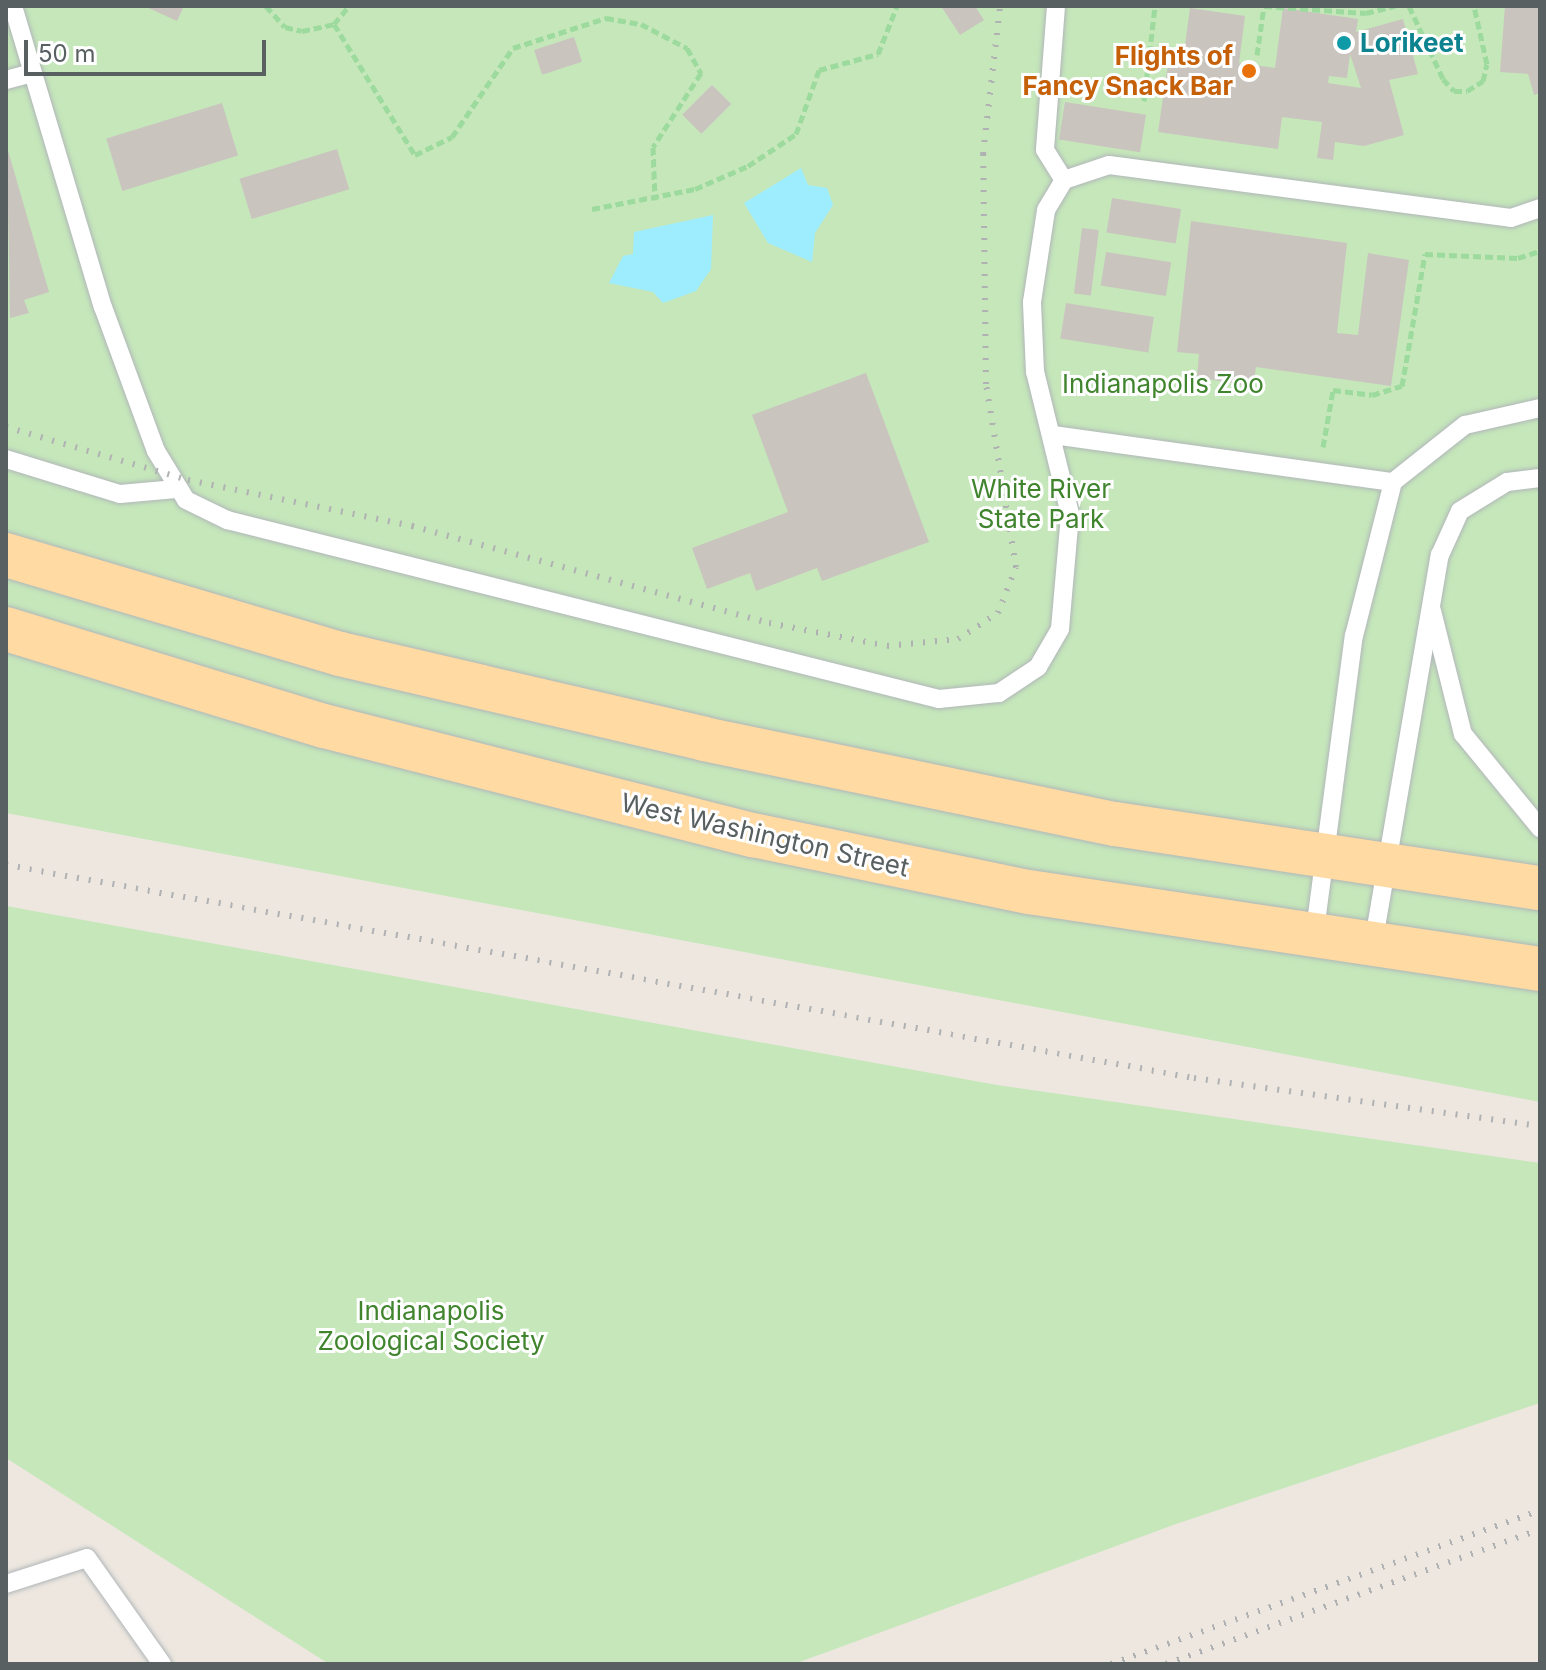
<!DOCTYPE html>
<html>
<head>
<meta charset="utf-8">
<style>
	body { margin:0 }
	#map { position:relative; width:1546px; height:1670px; overflow:hidden; background:#ede7e0; font-family:Inter,sans-serif }
	div>[style] { position:absolute }
	.green>* { inset:0; background:#c5e7ba }
	.water>* { inset:0; background:#9eedff }
	.building>* { inset:0; background:#cac4bf; transform-origin:0 0 }
	.path>* { height:5px; margin-top:-2.5px; transform-origin:0; background:repeating-linear-gradient(90deg,#9dda9d 0 8px,transparent 0 12px) }
	.roads { filter:drop-shadow(0 0 2px #b1b6b9) drop-shadow(0 0 2px #b1b6b9) }
	.service>* { height:18px; margin:-9px; padding:0 9px; transform-origin:9px; border-radius:9px; background:#fff }
	.primary>* { height:44px; margin:-22px; padding:0 22px; transform-origin:22px; border-radius:22px; background:#ffdaa3 }
	.rail>* { height:6px; margin-top:-3px; transform-origin:0; background:repeating-linear-gradient(90deg,#b0b1b2 0 2px,transparent 0 12px) }
	.dots>* { width:22px; height:22px; translate:-50% -50%; box-sizing:border-box; border:4px solid #fff; border-radius:50% }
	span { translate:-50% -50%; white-space:nowrap; text-align:center; line-height:1.15; -webkit-text-stroke:6px #fff; paint-order:stroke }
	.culture-label { font-size:26px; color:#0d838f; font-weight:700 }
	.left { translate:0 -50%; text-align:left }
	.food-label { font-size:26px; color:#c56008; font-weight:700 }
	.right { translate:-100% -50%; text-align:right }
	.park-label { font-size:26px; color:#40852e }
	.street-label { font-size:26px; color:#596062 }
	.frame { position:absolute; inset:0; border:8px solid #596062; pointer-events:none }
	.scale { position:absolute; left:24px; top:40px; width:242px; height:36px; box-sizing:border-box; border:4px solid #596062; border-top:0; padding-left:10px; font-size:24px; line-height:28px; white-space:nowrap; color:#596062; -webkit-text-stroke:6px #fff; paint-order:stroke }
</style>
</head>
<body>
<div id="map">
	<div class="green">
		<i style="clip-path:polygon(6px 6px,1540px 6px,1540px 1102px,6px 813px)"></i>
		<i style="clip-path:polygon(6px 906px,997px 1085px,1540px 1163px,1540px 1403px,1176px 1524px,794px 1664px,329px 1664px,6px 1458px)"></i>
	</div>
	<div class="water">
		<i style="clip-path:polygon(801px 168px,808px 185px,827px 188px,833px 205px,815px 233px,812px 262px,768px 243px,744px 203px)"></i>
		<i style="clip-path:polygon(713px 215px,711px 269px,696px 291px,663px 303px,653px 292px,609px 283px,623px 256px,633px 254px,634px 232px)"></i>
	</div>
	<div class="building">
		<i style="clip-path:polygon(144px 6px,184px 6px,177px 21px)"></i>
		<i style="clip-path:polygon(941px 6px,975px 6px,984px 20px,960px 35px)"></i>
		<i style="clip-path:polygon(1505px 6px,1540px 6px,1540px 93px,1534px 95px,1528px 74px,1500px 72px)"></i>
		<i style="clip-path:polygon(evenodd,1190px 8px,1245px 16px,1239px 63px,1275px 68px,1283px 8px,1358px 19px,1356px 32px,1403px 19px,1418px 74px,1389px 80px,1404px 135px,1364px 146px,1335px 142px,1333px 160px,1317px 158px,1322px 122px,1282px 117px,1278px 149px,1158px 132px,1170px 50px,1184px 52px,1190px 8px,1350px 54px,1361px 88px,1328px 83px,1329px 76px,1347px 78px,1350px 54px)"></i>
		<i style="left:574px;top:37px;width:26px;height:42px;rotate:72deg"></i>
		<i style="left:712px;top:85px;width:27px;height:42px;rotate:45deg"></i>
		<i style="left:1065px;top:102px;width:82px;height:38px;rotate:9deg"></i>
		<i style="left:222px;top:103px;width:55px;height:121px;rotate:73deg"></i>
		<i style="clip-path:polygon(7px 147px,49px 292px,24px 300px,29px 313px,10px 318px)"></i>
		<i style="left:337px;top:149px;width:42px;height:102px;rotate:73deg"></i>
		<i style="left:1112px;top:198px;width:70px;height:35px;rotate:9deg"></i>
		<i style="clip-path:polygon(1191px 221px,1347px 243px,1337px 333px,1358px 335px,1368px 253px,1409px 260px,1391px 386px,1256px 367px,1253px 387px,1197px 377px,1199px 354px,1177px 352px)"></i>
		<i style="left:1082px;top:228px;width:17px;height:66px;rotate:7deg"></i>
		<i style="left:1106px;top:252px;width:66px;height:34px;rotate:9deg"></i>
		<i style="left:1066px;top:303px;width:89px;height:36px;rotate:9deg"></i>
		<i style="clip-path:polygon(866px 373px,929px 542px,822px 581px,817px 568px,756px 591px,750px 573px,707px 589px,692px 548px,788px 512px,752px 415px)"></i>
	</div>
	<div class="path">
		<i style="left:266px;top:6px;width:28px;rotate:48deg"></i>
		<i style="left:285px;top:27px;width:17px;rotate:13deg"></i>
		<i style="left:302px;top:31px;width:33px;rotate:-12deg"></i>
		<i style="left:334px;top:24px;width:23px;rotate:-50deg"></i>
		<i style="left:1264px;top:6px;width:102px;rotate:3.9deg"></i>
		<i style="left:1366px;top:13px;width:30px;rotate:-14deg"></i>
		<i style="left:1409px;top:6px;width:81px;rotate:65deg"></i>
		<i style="left:1443px;top:79px;width:16px;rotate:47deg"></i>
		<i style="left:1454px;top:91px;width:13px"></i>
		<i style="left:1467px;top:91px;width:19px;rotate:-32deg"></i>
		<i style="left:1483px;top:81px;width:17px;rotate:-77deg"></i>
		<i style="left:1487px;top:64px;width:59px;rotate:-102.6deg"></i>
		<i style="left:334px;top:24px;width:154px;rotate:58.3deg"></i>
		<i style="left:415px;top:155px;width:41px;rotate:-25.9deg"></i>
		<i style="left:452px;top:137px;width:108px;rotate:-55.6deg"></i>
		<i style="left:513px;top:48px;width:98px;rotate:-17.9deg"></i>
		<i style="left:606px;top:18px;width:36px;rotate:10deg"></i>
		<i style="left:641px;top:24px;width:52px;rotate:27.6deg"></i>
		<i style="left:687px;top:48px;width:29px;rotate:61deg"></i>
		<i style="left:701px;top:73px;width:88px;rotate:123deg"></i>
		<i style="left:653px;top:147px;width:53px;rotate:87.8deg"></i>
		<i style="left:1257px;top:55px;width:49px;rotate:-81.9deg"></i>
		<i style="left:1144px;top:101px;width:96px;rotate:-83.4deg"></i>
		<i style="left:592px;top:209px;width:105px;rotate:-11deg"></i>
		<i style="left:695px;top:189px;width:58px;rotate:-23.5deg"></i>
		<i style="left:748px;top:166px;width:58px;rotate:-33.7deg"></i>
		<i style="left:796px;top:134px;width:68px;rotate:-70.2deg"></i>
		<i style="left:819px;top:70px;width:61px;rotate:-15.2deg"></i>
		<i style="left:878px;top:54px;width:52px;rotate:-68.4deg"></i>
		<i style="left:1323px;top:447px;width:58px;rotate:-80deg"></i>
		<i style="left:1333px;top:390px;width:39px;rotate:7deg"></i>
		<i style="left:1372px;top:395px;width:31px;rotate:-17deg"></i>
		<i style="left:1402px;top:386px;width:134px;rotate:-80.1deg"></i>
		<i style="left:1425px;top:254px;width:93px;rotate:2.5deg"></i>
		<i style="left:1518px;top:258px;width:23px;rotate:-18deg"></i>
	</div>
	<div class="roads">
		<div class="service">
			<i style="left:13px;top:6px;width:314px;rotate:73.4deg"></i>
			<i style="left:103px;top:307px;width:153px;rotate:69.8deg"></i>
			<i style="left:156px;top:451px;width:57px;rotate:58.5deg"></i>
			<i style="left:186px;top:500px;width:46px;rotate:26deg"></i>
			<i style="left:227px;top:520px;width:734px;rotate:14.11deg"></i>
			<i style="left:939px;top:699px;width:60px;rotate:-5.7deg"></i>
			<i style="left:999px;top:693px;width:47px;rotate:-33.7deg"></i>
			<i style="left:1038px;top:667px;width:44px;rotate:-59.9deg"></i>
			<i style="left:1060px;top:629px;width:115px;rotate:-85deg"></i>
			<i style="left:1070px;top:514px;width:146px;rotate:-103.8deg"></i>
			<i style="left:1035px;top:372px;width:70px;rotate:-92.5deg"></i>
			<i style="left:1032px;top:302px;width:93px;rotate:-81.3deg"></i>
			<i style="left:1046px;top:210px;width:35px;rotate:-59deg"></i>
			<i style="left:1064px;top:180px;width:47px;rotate:-18.4deg"></i>
			<i style="left:1109px;top:165px;width:405px;rotate:7.5deg"></i>
			<i style="left:1511px;top:218px;width:31px;rotate:-19deg"></i>
			<i style="left:1056px;top:6px;width:144px;rotate:94.4deg"></i>
			<i style="left:1045px;top:150px;width:36px;rotate:58deg"></i>
			<i style="left:6px;top:80px;width:27px;rotate:-15deg"></i>
			<i style="left:1053px;top:435px;width:343px;rotate:7.9deg"></i>
			<i style="left:6px;top:459px;width:119px;rotate:17.1deg"></i>
			<i style="left:120px;top:494px;width:56px;rotate:-5.1deg"></i>
			<i style="left:1432px;top:611px;width:127px;rotate:75.9deg"></i>
			<i style="left:1463px;top:734px;width:122px;rotate:50.7deg"></i>
			<i style="left:1314px;top:938px;width:305px;rotate:-82.5deg"></i>
			<i style="left:1354px;top:636px;width:159px;rotate:-75.8deg"></i>
			<i style="left:1393px;top:482px;width:92px;rotate:-38.4deg"></i>
			<i style="left:1465px;top:425px;width:77px;rotate:-12.8deg"></i>
			<i style="left:1373px;top:945px;width:396px;rotate:-80.3deg"></i>
			<i style="left:1440px;top:555px;width:48px;rotate:-65.6deg"></i>
			<i style="left:1460px;top:511px;width:55px;rotate:-31.7deg"></i>
			<i style="left:1507px;top:482px;width:33px;rotate:-7deg"></i>
			<i style="left:6px;top:1584px;width:85px;rotate:-17.8deg"></i>
			<i style="left:87px;top:1558px;width:130px;rotate:54.7deg"></i>
		</div>
		<div class="primary">
			<i style="left:6px;top:555px;width:348px;rotate:16.5deg"></i>
			<i style="left:340px;top:654px;width:374px;rotate:13.1deg"></i>
			<i style="left:704px;top:739px;width:420px;rotate:11.7deg"></i>
			<i style="left:1115px;top:824px;width:430px;rotate:8.6deg"></i>
			<i style="left:6px;top:629px;width:332px;rotate:17deg"></i>
			<i style="left:324px;top:726px;width:443px;rotate:14.3deg"></i>
			<i style="left:753px;top:835px;width:282px;rotate:11.7deg"></i>
			<i style="left:1029px;top:892px;width:517px;rotate:8.57deg"></i>
		</div>
	</div>
	<div class="rail">
		<i style="left:6px;top:427px;width:190px;rotate:16.2deg"></i>
		<i style="left:188px;top:480px;width:229px;rotate:11.6deg"></i>
		<i style="left:412px;top:526px;width:370px;rotate:15.2deg"></i>
		<i style="left:769px;top:623px;width:120px;rotate:11deg"></i>
		<i style="left:887px;top:646px;width:71px;rotate:-5.6deg"></i>
		<i style="left:958px;top:639px;width:48px;rotate:-33deg"></i>
		<i style="left:998px;top:613px;width:49px;rotate:-68.6deg"></i>
		<i style="left:1016px;top:567px;width:185px;rotate:-99.3deg"></i>
		<i style="left:986px;top:384px;width:230px;rotate:-90.7deg"></i>
		<i style="left:983px;top:154px;width:149px;rotate:-83.4deg"></i>
		<i style="left:6px;top:865px;width:1207px;rotate:10.16deg"></i>
		<i style="left:1194px;top:1078px;width:349px;rotate:7.9deg"></i>
		<i style="left:1111px;top:1664px;width:456px;rotate:-19.7deg"></i>
		<i style="left:1166px;top:1664px;width:398px;rotate:-19.8deg"></i>
	</div>
	<div class="dots">
		<i style="left:1344px;top:43px;background:#0f9aa8"></i>
		<i style="left:1249px;top:71px;background:#e8710a"></i>
	</div>
	<div class="culture-label">
		<span class="left" style="left:1360px;top:43px">Lorikeet</span>
	</div>
	<div class="food-label">
		<span class="right" style="left:1233px;top:71px">Flights of<br>Fancy Snack Bar</span>
	</div>
	<div class="park-label">
		<span style="left:1163px;top:384px">Indianapolis Zoo</span>
		<span style="left:1041px;top:504px">White River<br>State Park</span>
		<span style="left:431px;top:1326px">Indianapolis<br>Zoological Society</span>
	</div>
	<div class="street-label">
		<span style="left:765px;top:835px;rotate:13deg">West Washington Street</span>
	</div>
	<div class="frame"></div>
	<div class="scale">50 m</div>
</div>
</body>
</html>
